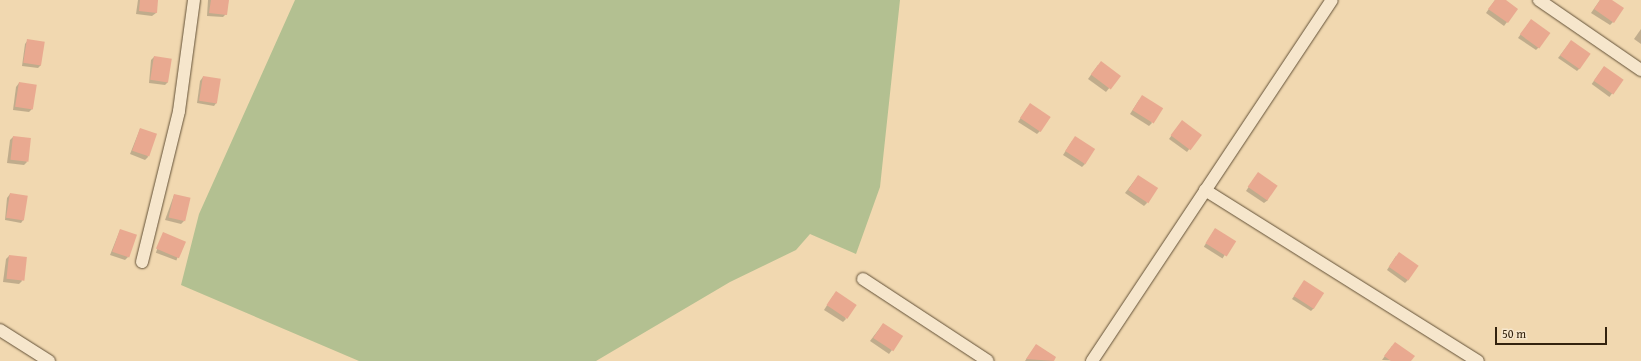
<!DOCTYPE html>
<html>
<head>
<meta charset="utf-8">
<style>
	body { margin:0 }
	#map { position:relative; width:1641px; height:361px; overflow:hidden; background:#f1d8b0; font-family:"Gentium Book Plus",serif }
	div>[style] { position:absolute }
	.green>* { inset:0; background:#b3c091 }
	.shadow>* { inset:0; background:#0003; transform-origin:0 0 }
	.building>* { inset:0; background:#e9a990; transform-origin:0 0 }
	.roads { filter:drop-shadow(0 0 1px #625036) drop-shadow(0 0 1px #625036) }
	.minor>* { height:12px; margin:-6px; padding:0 6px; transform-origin:6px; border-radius:6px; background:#f6e6cc }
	span { translate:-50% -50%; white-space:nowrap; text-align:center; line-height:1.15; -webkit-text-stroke:3px #f6e6cc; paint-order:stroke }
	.scale { position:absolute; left:1495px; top:327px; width:112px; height:18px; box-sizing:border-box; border:2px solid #33220e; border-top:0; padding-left:5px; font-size:12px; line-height:14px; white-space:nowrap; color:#33220e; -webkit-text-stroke:3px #f6e6cc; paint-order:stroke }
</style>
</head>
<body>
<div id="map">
	<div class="green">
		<i style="clip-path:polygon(295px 0,900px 0,880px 187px,856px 254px,810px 234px,796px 250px,730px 282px,596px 361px,359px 361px,181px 285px,199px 214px)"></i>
	</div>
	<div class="shadow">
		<i style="clip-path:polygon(138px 0,157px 0,156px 13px,152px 16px,136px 14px)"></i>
		<i style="clip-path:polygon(208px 0,228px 0,226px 14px,223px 17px,207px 16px)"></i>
		<i style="clip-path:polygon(1495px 0,1504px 0,1517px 9px,1504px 26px,1486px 13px)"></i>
		<i style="clip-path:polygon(1600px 0,1611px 0,1613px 22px,1610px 25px,1591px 13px)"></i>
		<i style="clip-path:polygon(1528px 24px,1539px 47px,1536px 50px,1518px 38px)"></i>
		<i style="clip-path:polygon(1641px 29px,1641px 44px,1634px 39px)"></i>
		<i style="clip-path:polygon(28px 40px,41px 65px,38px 68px,22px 66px,25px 44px)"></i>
		<i style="clip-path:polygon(1568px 45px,1580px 68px,1577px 71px,1558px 58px)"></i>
		<i style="clip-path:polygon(154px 57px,168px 82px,165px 85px,149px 83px,151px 60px)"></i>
		<i style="clip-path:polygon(1098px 65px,1119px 76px,1106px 92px,1088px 79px)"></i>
		<i style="left:1604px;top:67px;width:22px;height:21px;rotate:36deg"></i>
		<i style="clip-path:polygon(203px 77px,217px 102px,214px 106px,197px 103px,200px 81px)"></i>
		<i style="clip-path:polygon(19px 83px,33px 108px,29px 112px,13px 110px,16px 87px)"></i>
		<i style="clip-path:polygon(1139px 100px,1152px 123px,1149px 126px,1130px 114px)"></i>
		<i style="clip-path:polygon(1027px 108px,1040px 131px,1037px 134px,1018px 122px)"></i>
		<i style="clip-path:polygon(1179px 125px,1200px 135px,1187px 152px,1169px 139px)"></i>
		<i style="clip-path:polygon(140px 129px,148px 157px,145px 160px,130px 154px)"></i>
		<i style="clip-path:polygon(13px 137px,27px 162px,24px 165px,7px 163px,10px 140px)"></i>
		<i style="clip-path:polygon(1072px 141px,1085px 164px,1082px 167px,1063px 155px)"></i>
		<i style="clip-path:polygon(1138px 176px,1147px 203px,1144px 206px,1125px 193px)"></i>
		<i style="clip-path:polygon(1255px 177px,1268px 200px,1264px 203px,1246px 191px)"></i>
		<i style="clip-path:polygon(10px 194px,24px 219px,21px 223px,5px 220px,7px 198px)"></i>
		<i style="clip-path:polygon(174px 195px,184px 221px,181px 224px,165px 220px)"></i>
		<i style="left:1215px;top:229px;width:22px;height:21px;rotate:32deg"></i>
		<i style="clip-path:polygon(120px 230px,128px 257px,125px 260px,110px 255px)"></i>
		<i style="left:163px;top:234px;width:22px;height:20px;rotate:21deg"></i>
		<i style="clip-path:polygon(9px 256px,22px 281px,19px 284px,3px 282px,6px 259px)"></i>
		<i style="clip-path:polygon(1396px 256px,1408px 280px,1405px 283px,1387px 270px)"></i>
		<i style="clip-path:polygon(1304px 282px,1314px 308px,1311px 311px,1292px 299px)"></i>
		<i style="clip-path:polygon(833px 296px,846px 319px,843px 322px,824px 310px)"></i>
		<i style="clip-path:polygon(883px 324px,892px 350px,889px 354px,870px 341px)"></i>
		<i style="clip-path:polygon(1036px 345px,1055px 357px,1053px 361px,1025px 361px)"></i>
		<i style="clip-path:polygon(1392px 346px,1410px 361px,1382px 360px)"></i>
	</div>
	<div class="building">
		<i style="clip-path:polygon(140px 0,158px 0,157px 13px,139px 11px)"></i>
		<i style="clip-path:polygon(211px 0,229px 0,227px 15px,209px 13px)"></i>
		<i style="clip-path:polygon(1495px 0,1506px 0,1518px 9px,1508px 23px,1488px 9px)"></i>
		<i style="clip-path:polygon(1600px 0,1612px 0,1624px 8px,1614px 23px,1594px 9px)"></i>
		<i style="left:1531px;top:19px;width:24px;height:19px;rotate:36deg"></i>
		<i style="left:27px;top:39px;width:18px;height:24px;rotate:9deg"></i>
		<i style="left:1571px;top:40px;width:24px;height:19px;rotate:35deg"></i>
		<i style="left:154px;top:56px;width:18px;height:24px;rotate:9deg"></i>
		<i style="left:1101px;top:61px;width:25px;height:17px;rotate:37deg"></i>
		<i style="left:1604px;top:66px;width:24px;height:18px;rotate:35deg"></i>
		<i style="left:203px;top:76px;width:18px;height:25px;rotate:9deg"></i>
		<i style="left:19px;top:82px;width:18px;height:25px;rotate:9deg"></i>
		<i style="left:1142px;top:95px;width:25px;height:18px;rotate:32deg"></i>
		<i style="left:1030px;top:103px;width:25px;height:18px;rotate:34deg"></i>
		<i style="left:1182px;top:120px;width:25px;height:19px;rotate:37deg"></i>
		<i style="left:140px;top:128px;width:18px;height:24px;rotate:19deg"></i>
		<i style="left:13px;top:136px;width:18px;height:24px;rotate:6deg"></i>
		<i style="left:1075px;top:136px;width:24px;height:18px;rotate:33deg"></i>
		<i style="left:1258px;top:172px;width:24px;height:18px;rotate:35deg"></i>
		<i style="left:1138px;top:175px;width:24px;height:18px;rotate:33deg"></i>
		<i style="left:10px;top:193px;width:18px;height:25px;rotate:9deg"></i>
		<i style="left:174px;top:194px;width:17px;height:24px;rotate:13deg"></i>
		<i style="left:1215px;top:228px;width:25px;height:18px;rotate:32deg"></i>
		<i style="left:120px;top:229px;width:18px;height:24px;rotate:19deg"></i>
		<i style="left:163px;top:232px;width:25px;height:18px;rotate:23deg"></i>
		<i style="left:1399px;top:252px;width:24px;height:18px;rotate:35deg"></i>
		<i style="left:9px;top:255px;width:18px;height:24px;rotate:6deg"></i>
		<i style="left:1304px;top:280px;width:24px;height:19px;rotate:33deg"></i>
		<i style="left:836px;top:291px;width:25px;height:17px;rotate:34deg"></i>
		<i style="left:883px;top:323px;width:24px;height:18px;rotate:33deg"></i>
		<i style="clip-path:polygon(1395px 342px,1415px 356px,1411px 361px,1391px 361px,1384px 356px)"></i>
		<i style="clip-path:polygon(1036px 344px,1056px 357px,1054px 361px,1026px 359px)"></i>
	</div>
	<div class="roads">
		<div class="minor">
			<i style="left:1539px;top:0;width:124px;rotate:34.5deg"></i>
			<i style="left:1205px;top:190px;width:322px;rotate:32.1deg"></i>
			<i style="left:142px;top:262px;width:155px;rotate:-76.2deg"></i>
			<i style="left:179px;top:111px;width:112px;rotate:-82.3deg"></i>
			<i style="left:863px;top:279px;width:149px;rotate:33.3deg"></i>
			<i style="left:0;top:330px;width:58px;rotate:32.3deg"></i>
			<i style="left:1092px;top:361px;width:433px;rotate:-56.4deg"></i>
		</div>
	</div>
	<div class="scale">50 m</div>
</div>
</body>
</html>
